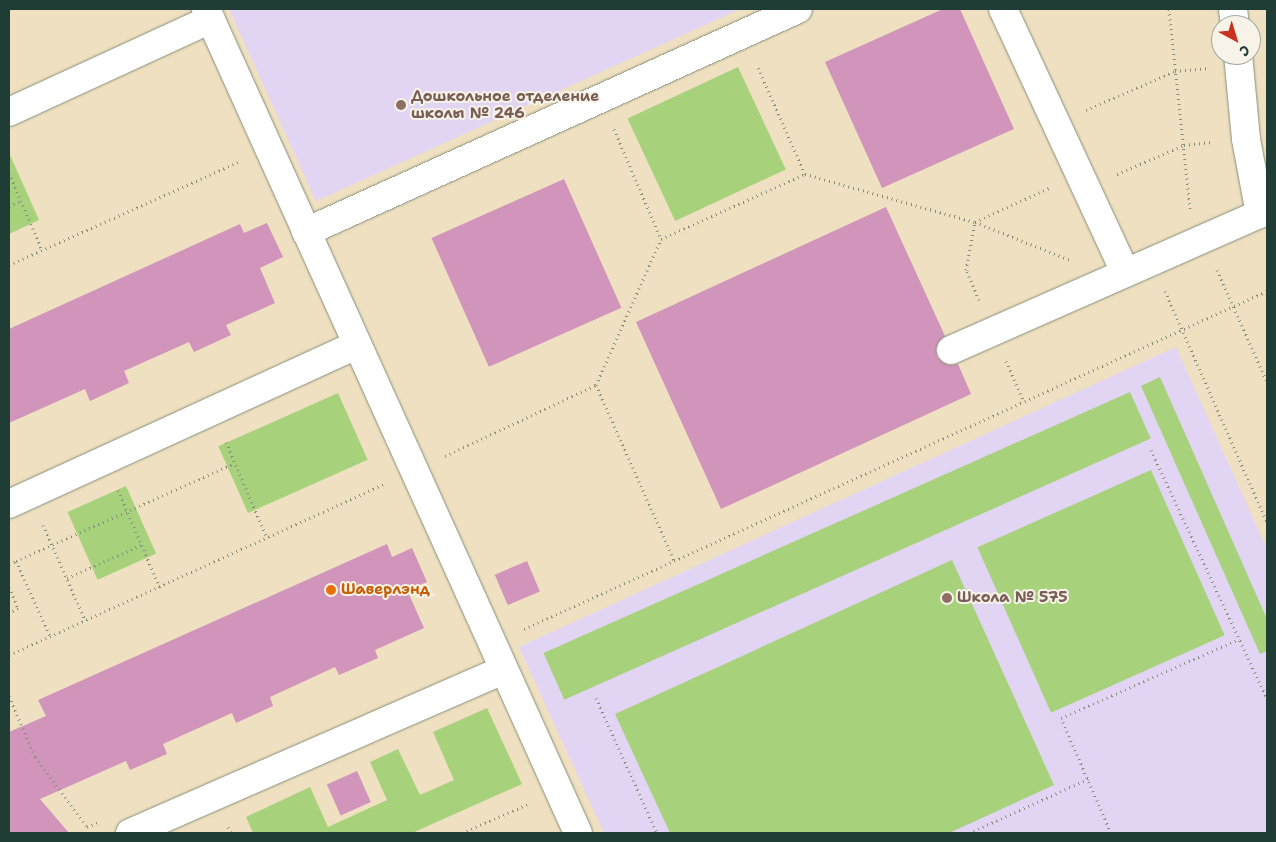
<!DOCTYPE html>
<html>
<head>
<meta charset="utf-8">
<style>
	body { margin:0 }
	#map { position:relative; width:1276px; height:842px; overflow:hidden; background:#eee0c0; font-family:"Shantell Sans",sans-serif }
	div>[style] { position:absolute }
	.built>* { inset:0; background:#e2d4f3 }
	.green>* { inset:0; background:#a8d17c; transform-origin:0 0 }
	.building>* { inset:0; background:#d194ba; transform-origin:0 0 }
	.path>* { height:3px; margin-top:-1.5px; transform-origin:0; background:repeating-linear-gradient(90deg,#868e7a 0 1px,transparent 0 5px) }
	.roads { filter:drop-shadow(0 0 1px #868e7a) drop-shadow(0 0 1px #868e7a) }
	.minor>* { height:28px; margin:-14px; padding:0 14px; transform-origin:14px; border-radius:14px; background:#fff }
	.dots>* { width:14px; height:14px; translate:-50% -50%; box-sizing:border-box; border:2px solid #f7f3e8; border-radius:50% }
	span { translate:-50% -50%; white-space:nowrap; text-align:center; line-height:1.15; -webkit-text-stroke:4px #f7f3e8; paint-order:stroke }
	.education-label { font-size:15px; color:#785e54; font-weight:700 }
	.left { translate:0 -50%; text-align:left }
	.food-label { font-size:15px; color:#c56008; font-weight:700 }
	.frame { position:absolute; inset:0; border:10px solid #1f3d34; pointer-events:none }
	.north { position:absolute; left:1211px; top:15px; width:50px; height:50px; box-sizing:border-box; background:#f7f3e8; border:1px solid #a1aaa0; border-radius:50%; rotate:141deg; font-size:14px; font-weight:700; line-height:20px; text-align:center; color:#1f3d34 }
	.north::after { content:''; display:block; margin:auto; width:18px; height:22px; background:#c8321e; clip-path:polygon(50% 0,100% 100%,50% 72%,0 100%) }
</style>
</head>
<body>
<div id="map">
	<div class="built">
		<i style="clip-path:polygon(229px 9px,740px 9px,316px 201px)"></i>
		<i style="clip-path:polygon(1176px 347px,1267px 549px,1267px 833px,604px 833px,519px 647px)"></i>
	</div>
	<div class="green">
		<i style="left:738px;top:67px;width:113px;height:122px;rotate:65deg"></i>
		<i style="clip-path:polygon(10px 155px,39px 220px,9px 234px,9px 156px)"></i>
		<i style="clip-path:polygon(1160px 377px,1267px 619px,1267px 651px,1260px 654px,1141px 386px)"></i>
		<i style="left:1130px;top:392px;width:51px;height:642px;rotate:66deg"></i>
		<i style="left:338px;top:393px;width:73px;height:131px;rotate:66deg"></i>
		<i style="left:1151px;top:470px;width:181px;height:190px;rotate:66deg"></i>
		<i style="left:126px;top:486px;width:74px;height:64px;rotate:66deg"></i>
		<i style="clip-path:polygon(952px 560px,1054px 785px,949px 833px,670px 833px,615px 714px)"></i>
		<i style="clip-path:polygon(487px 708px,522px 784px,412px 833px,253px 833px,246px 817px,310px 787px,328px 827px,387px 800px,370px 762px,398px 749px,420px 795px,454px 780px,433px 732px)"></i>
	</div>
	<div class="building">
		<i style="clip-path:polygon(943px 9px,960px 9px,1014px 129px,882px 188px,825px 62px)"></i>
		<i style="left:564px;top:179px;width:141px;height:145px;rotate:66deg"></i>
		<i style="clip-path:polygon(886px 207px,945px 336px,936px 348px,937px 357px,949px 365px,958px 364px,971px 394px,721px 509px,636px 322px)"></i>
		<i style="clip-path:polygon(267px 223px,283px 257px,260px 268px,275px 303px,226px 325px,231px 335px,194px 352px,189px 342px,124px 371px,129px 383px,90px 401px,85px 389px,9px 423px,9px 329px,240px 224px,244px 233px)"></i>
		<i style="clip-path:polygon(387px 544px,392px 557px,412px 548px,427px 582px,407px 590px,424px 628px,375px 650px,378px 658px,339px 675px,335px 667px,270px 697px,273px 706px,236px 723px,232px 713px,163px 744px,167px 754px,130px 770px,126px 761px,40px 799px,69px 833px,9px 833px,9px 732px,46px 716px,38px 700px)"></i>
		<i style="left:527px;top:561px;width:33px;height:35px;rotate:67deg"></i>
		<i style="left:357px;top:771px;width:34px;height:33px;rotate:66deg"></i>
	</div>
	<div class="path">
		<i style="left:1169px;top:9px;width:201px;rotate:84deg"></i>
		<i style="left:1086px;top:110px;width:97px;rotate:-23.7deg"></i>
		<i style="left:1175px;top:71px;width:32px;rotate:-5deg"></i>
		<i style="left:614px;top:129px;width:120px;rotate:66.9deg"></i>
		<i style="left:9px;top:173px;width:84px;rotate:66.8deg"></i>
		<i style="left:805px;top:174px;width:177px;rotate:15.8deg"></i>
		<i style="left:975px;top:222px;width:102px;rotate:21.8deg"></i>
		<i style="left:1117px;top:174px;width:73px;rotate:-23.4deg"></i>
		<i style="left:1184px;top:145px;width:28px;rotate:-6deg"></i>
		<i style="left:9px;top:206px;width:13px;rotate:-23deg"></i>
		<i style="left:9px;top:265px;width:251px;rotate:-24.2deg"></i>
		<i style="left:1217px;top:270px;width:123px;rotate:65.9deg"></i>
		<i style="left:1165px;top:291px;width:253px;rotate:66.2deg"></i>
		<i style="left:979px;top:300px;width:33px;rotate:-113deg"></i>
		<i style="left:966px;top:270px;width:49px;rotate:-79.4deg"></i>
		<i style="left:975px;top:222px;width:81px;rotate:-24.7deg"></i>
		<i style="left:1006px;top:361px;width:45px;rotate:66.3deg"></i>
		<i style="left:596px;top:385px;width:160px;rotate:-66deg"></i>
		<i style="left:661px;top:239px;width:158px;rotate:-24.3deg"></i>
		<i style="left:805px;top:174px;width:119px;rotate:-113.8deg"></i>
		<i style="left:226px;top:442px;width:104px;rotate:66.9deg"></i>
		<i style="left:1151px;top:450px;width:275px;rotate:65deg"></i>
		<i style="left:445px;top:456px;width:167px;rotate:-25.2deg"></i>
		<i style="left:596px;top:385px;width:192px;rotate:66deg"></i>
		<i style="left:118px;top:490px;width:107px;rotate:66.8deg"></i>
		<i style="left:43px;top:525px;width:104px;rotate:66.1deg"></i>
		<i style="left:16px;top:561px;width:240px;rotate:-24.1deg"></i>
		<i style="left:9px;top:564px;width:8px;rotate:-23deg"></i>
		<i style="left:16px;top:561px;width:82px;rotate:65.6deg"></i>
		<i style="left:67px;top:578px;width:81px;rotate:-24deg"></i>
		<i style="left:9px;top:587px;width:23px;rotate:67deg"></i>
		<i style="left:18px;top:608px;width:10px;rotate:151deg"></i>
		<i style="left:524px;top:629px;width:816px;rotate:-24.46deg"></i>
		<i style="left:9px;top:655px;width:413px;rotate:-24.5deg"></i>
		<i style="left:9px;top:696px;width:66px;rotate:66.9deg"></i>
		<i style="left:35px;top:757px;width:87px;rotate:53.4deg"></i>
		<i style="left:87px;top:827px;width:12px;rotate:-24deg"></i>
		<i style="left:596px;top:698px;width:148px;rotate:65.7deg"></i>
		<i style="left:228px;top:827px;width:7px;rotate:63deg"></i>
		<i style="left:462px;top:833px;width:72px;rotate:-23.7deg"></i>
		<i style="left:969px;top:833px;width:131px;rotate:-24.4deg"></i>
		<i style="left:1111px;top:833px;width:125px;rotate:-113.5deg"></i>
		<i style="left:1061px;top:718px;width:195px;rotate:-23.9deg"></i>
	</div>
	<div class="roads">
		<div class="minor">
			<i style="left:206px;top:9px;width:904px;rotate:65.7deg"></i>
			<i style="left:1003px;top:9px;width:290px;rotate:65.1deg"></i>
			<i style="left:1233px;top:9px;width:16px;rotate:83deg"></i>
			<i style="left:9px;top:112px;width:222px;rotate:-24.7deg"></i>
			<i style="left:306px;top:232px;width:540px;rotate:-24.38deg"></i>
			<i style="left:951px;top:350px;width:338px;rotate:-23.8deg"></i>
			<i style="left:1260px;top:214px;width:76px;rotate:-100.6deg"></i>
			<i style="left:1246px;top:139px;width:84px;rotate:-95.4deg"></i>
			<i style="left:9px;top:504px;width:383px;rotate:-24.6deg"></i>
			<i style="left:130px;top:833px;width:407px;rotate:-23.6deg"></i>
		</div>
	</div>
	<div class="dots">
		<i style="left:401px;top:105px;background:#8d6e63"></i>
		<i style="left:331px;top:590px;background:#e8710a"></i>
		<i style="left:947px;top:598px;background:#8d6e63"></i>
	</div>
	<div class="education-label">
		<span class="left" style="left:411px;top:105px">Дошкольное отделение<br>школы № 246</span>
		<span class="left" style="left:957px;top:598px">Школа № 575</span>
	</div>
	<div class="food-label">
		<span class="left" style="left:341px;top:590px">Шаверлэнд</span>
	</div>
	<div class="frame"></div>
	<div class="north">С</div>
</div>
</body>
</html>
